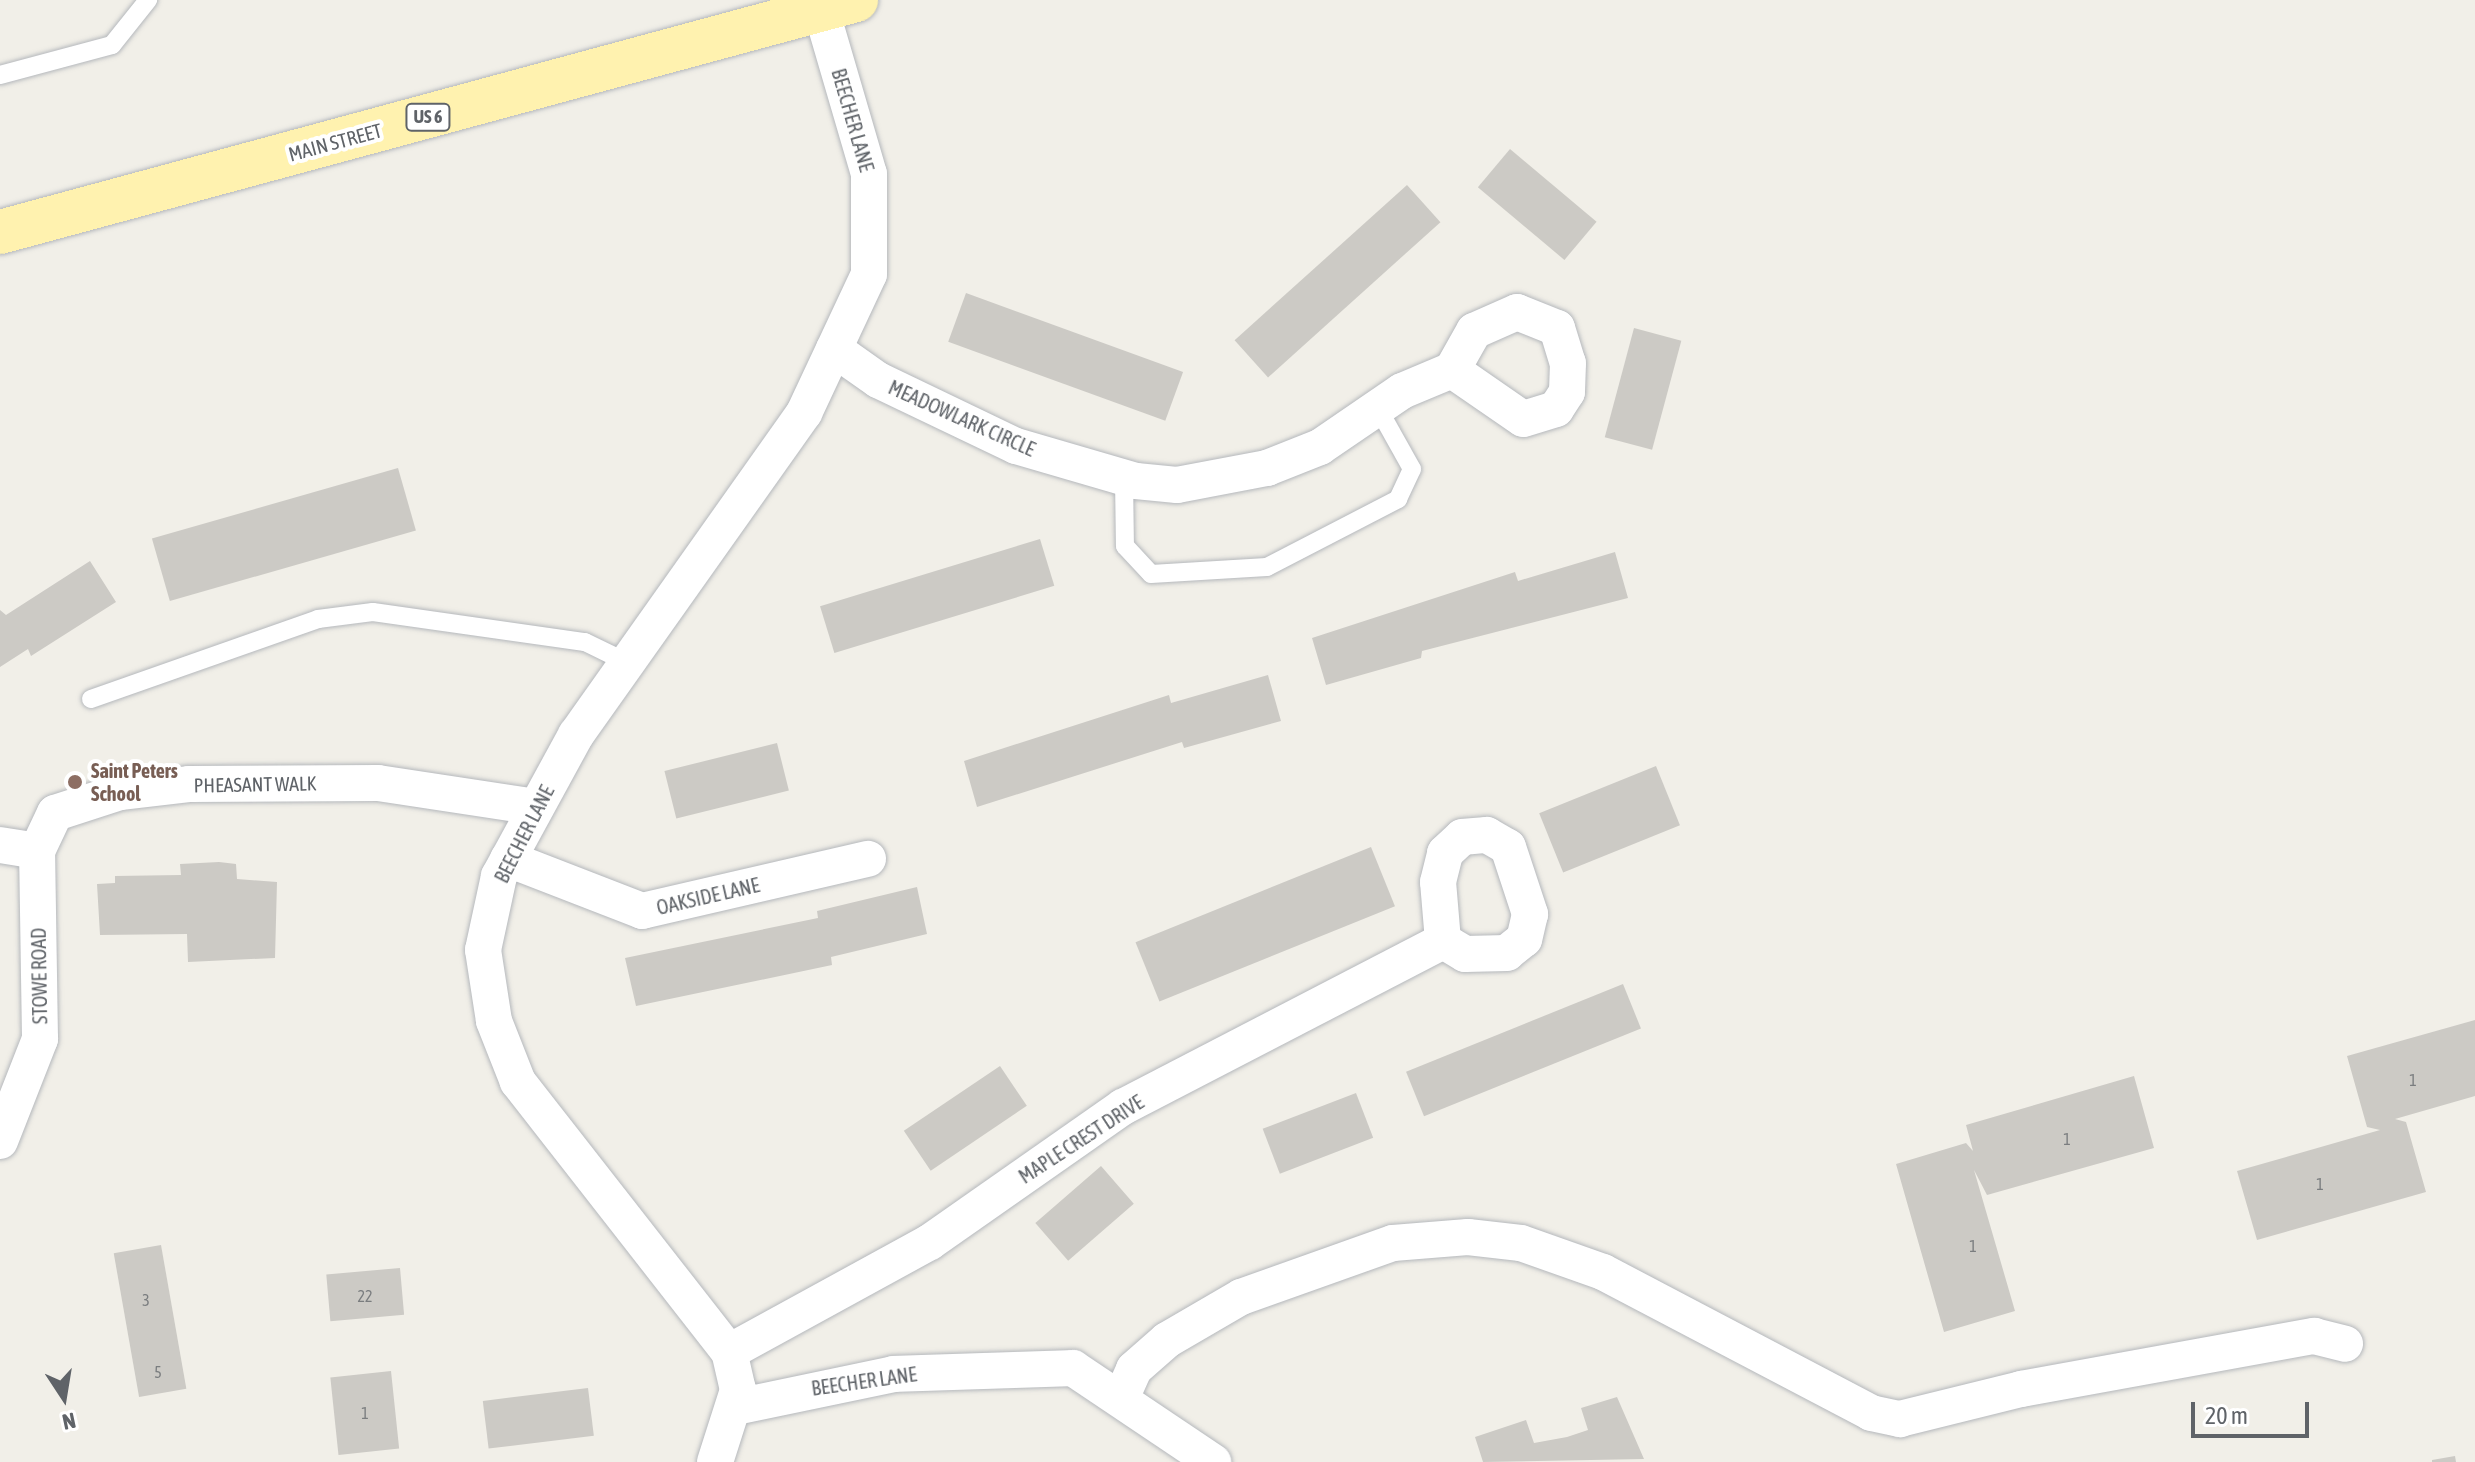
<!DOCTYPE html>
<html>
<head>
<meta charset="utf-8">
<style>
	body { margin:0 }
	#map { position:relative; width:2475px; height:1462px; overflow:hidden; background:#f1efe8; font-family:"Asap Condensed",sans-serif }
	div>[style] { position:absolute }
	.building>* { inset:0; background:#cccac5; transform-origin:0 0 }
	.roads { filter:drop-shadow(0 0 2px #b5b8bc) drop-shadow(0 0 2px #b5b8bc) }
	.service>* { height:18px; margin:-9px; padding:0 9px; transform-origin:9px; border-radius:9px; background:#fff }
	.minor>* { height:36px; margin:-18px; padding:0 18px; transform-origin:18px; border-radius:18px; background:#fff }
	.primary>* { height:44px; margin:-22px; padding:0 22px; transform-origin:22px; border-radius:22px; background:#fff2af }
	.dots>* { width:22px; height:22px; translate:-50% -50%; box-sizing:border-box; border:4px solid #fff; border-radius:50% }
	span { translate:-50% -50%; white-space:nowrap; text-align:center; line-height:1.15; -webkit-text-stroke:8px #fff; paint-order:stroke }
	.number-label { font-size:16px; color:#7a7d7f }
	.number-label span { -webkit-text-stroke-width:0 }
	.shield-label span { padding:2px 6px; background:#fff; border:2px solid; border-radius:6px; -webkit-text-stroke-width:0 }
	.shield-label { font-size:18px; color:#5f6368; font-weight:700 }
	.street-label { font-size:20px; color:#5f6368 }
	.education-label { font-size:20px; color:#785e54; font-weight:700 }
	.left { translate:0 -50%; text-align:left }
	.north { position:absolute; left:24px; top:1358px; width:80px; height:80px; -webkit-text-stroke:6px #fff; paint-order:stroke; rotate:168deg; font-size:22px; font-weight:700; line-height:32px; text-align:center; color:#5f6368 }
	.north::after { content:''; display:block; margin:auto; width:28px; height:36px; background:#5f6368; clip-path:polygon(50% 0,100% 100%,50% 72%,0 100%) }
	.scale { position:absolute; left:2191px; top:1402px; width:118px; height:36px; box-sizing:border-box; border:4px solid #5f6368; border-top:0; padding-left:10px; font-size:24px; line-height:28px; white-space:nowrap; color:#5f6368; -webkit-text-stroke:6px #fff; paint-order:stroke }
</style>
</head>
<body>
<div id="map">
	<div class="building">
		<i style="left:1510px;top:149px;width:113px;height:50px;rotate:40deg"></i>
		<i style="left:1407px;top:185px;width:50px;height:232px;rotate:48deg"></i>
		<i style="left:966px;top:293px;width:231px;height:52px;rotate:20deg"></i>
		<i style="left:1634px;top:328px;width:49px;height:113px;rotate:15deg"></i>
		<i style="left:398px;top:468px;width:65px;height:256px;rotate:74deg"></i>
		<i style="left:1040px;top:539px;width:49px;height:230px;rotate:73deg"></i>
		<i style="clip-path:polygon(1615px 552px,1628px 598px,1422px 651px,1421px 658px,1326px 685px,1312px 638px,1515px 572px,1518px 581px)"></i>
		<i style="clip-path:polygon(90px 561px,116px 602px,31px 656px,28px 649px,0 667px,0 610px,6px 615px)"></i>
		<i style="clip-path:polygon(1268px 675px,1281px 721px,1184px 748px,1182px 742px,977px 807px,964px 761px,1169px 695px,1171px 703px)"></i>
		<i style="left:777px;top:743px;width:49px;height:116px;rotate:76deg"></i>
		<i style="left:1656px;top:766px;width:64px;height:126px;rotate:68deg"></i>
		<i style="left:1371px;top:847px;width:64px;height:254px;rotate:68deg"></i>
		<i style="clip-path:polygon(219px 862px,236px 864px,237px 879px,277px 882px,275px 958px,188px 962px,187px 934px,100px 935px,97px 884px,115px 883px,115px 876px,181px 875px,180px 864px)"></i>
		<i style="clip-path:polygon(917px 887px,927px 934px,831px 957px,832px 965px,636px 1006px,625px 958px,818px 918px,817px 911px)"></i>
		<i style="left:1623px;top:984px;width:48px;height:234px;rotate:68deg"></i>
		<i style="clip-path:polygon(2475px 1020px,2475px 1096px,2395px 1119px,2406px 1122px,2426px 1192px,2257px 1240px,2237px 1171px,2380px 1130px,2367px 1127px,2347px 1056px)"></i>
		<i style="left:1000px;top:1066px;width:48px;height:116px;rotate:56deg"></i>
		<i style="clip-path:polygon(2134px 1076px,2154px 1148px,1987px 1195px,1974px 1170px,2015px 1311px,1944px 1332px,1896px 1164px,1966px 1143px,1973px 1151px,1966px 1125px)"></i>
		<i style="left:1356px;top:1093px;width:48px;height:100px;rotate:69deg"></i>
		<i style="left:1101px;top:1166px;width:50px;height:87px;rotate:49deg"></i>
		<i style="left:161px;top:1245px;width:146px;height:48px;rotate:80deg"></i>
		<i style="left:400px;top:1268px;width:47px;height:74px;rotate:85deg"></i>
		<i style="left:391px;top:1371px;width:78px;height:61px;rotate:84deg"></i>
		<i style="left:588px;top:1388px;width:48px;height:106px;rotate:83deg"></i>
		<i style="clip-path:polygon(1617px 1397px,1644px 1459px,1483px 1462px,1475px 1437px,1526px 1420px,1534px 1443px,1567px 1437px,1588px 1430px,1581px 1408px)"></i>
		<i style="clip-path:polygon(2455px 1456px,2456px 1462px,2432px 1462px,2432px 1460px)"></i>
	</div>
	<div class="roads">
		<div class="service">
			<i style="left:0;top:75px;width:116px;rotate:-15deg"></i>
			<i style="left:112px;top:45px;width:58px;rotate:-51.3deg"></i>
			<i style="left:1124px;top:478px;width:68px;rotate:89.2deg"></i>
			<i style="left:1125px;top:546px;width:38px;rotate:47deg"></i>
			<i style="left:1151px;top:574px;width:116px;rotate:-3.5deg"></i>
			<i style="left:1267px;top:567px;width:148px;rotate:-27.4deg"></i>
			<i style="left:1398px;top:499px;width:33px;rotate:-65deg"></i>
			<i style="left:1412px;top:469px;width:68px;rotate:-119.2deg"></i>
			<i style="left:91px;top:699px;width:241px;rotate:-19.4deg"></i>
			<i style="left:318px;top:619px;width:55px;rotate:-7.3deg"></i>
			<i style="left:373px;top:612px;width:214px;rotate:8.1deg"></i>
			<i style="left:585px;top:642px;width:46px;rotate:26deg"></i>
		</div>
		<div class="minor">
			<i style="left:1517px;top:312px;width:43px;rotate:21.8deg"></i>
			<i style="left:1557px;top:328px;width:37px;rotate:73deg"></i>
			<i style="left:1568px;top:363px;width:29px;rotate:92deg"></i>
			<i style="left:1567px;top:392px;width:20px;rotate:123deg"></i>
			<i style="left:1556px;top:409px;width:34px;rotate:163deg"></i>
			<i style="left:1523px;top:419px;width:86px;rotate:-145.4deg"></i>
			<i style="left:1452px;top:370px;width:45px;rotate:-60.6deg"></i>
			<i style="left:1474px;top:331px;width:47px;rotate:-23.8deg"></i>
			<i style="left:834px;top:349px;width:54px;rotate:35.2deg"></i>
			<i style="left:878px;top:380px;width:153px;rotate:25.6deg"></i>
			<i style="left:1016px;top:446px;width:125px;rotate:16.3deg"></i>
			<i style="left:1136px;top:481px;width:41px;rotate:5.6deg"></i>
			<i style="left:1177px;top:485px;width:92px;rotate:-10.7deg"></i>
			<i style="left:1267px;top:468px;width:57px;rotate:-21.6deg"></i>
			<i style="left:1320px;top:447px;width:99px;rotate:-34.3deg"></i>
			<i style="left:1402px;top:391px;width:54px;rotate:-22.8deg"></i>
			<i style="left:1487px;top:835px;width:24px;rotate:30deg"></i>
			<i style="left:1508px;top:847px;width:71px;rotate:71.8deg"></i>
			<i style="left:1530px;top:914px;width:26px;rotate:103deg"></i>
			<i style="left:1524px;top:939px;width:22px;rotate:141deg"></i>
			<i style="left:1507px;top:953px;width:42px;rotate:178.6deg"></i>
			<i style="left:1465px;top:954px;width:26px;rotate:-149deg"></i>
			<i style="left:1443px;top:941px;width:59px;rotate:-94.8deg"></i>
			<i style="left:1438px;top:882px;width:30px;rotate:-76deg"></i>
			<i style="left:1445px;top:853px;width:23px;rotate:-43deg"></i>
			<i style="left:1462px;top:837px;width:25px;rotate:-5deg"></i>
			<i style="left:0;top:845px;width:37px;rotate:9deg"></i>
			<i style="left:508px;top:859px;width:144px;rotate:21.2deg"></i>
			<i style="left:642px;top:911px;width:232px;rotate:-13deg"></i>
			<i style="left:0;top:1141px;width:110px;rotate:-68.6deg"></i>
			<i style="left:40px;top:1039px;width:188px;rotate:-90.9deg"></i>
			<i style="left:37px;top:851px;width:42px;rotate:-64.7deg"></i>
			<i style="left:55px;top:813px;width:68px;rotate:-17.9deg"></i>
			<i style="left:120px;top:792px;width:69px;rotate:-6.6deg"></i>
			<i style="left:189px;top:784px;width:189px;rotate:-0.3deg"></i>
			<i style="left:378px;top:783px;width:160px;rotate:8.6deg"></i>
			<i style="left:729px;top:1352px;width:229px;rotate:-28.7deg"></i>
			<i style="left:930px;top:1242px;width:236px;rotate:-35deg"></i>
			<i style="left:1123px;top:1107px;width:360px;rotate:-27.4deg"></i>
			<i style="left:1123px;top:1394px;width:27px;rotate:-66deg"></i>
			<i style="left:1134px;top:1369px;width:44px;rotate:-41.3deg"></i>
			<i style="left:1167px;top:1340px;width:86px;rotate:-30.2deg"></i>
			<i style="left:1241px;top:1297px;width:161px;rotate:-19.6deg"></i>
			<i style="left:1393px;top:1243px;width:75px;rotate:-4.6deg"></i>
			<i style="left:1468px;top:1237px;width:53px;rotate:6.5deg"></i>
			<i style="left:1521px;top:1243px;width:87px;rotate:19.5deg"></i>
			<i style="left:1603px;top:1272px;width:303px;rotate:27.7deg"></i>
			<i style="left:1871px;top:1413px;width:30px;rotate:12deg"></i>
			<i style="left:1900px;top:1419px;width:125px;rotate:-13.9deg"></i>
			<i style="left:2021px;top:1389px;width:298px;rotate:-10.3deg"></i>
			<i style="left:2314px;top:1336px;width:32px;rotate:14deg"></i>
			<i style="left:736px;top:1407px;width:161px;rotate:-11.8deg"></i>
			<i style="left:894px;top:1374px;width:179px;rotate:-1.9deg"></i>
			<i style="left:1073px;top:1368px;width:169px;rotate:33.9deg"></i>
			<i style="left:715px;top:1462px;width:76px;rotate:-72.3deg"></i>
			<i style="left:738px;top:1390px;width:39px;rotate:-103deg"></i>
			<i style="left:729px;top:1352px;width:343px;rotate:-128deg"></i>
			<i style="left:518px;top:1082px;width:66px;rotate:-111.5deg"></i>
			<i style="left:494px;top:1021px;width:72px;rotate:-98.8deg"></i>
			<i style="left:483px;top:950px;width:76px;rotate:-77.8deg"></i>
			<i style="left:499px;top:876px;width:161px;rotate:-61.4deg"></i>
			<i style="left:576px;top:735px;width:395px;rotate:-54.7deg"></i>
			<i style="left:804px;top:413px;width:153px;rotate:-64.9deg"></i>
			<i style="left:869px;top:274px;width:100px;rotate:-90deg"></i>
			<i style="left:869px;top:174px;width:171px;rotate:-106.3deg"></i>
		</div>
		<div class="primary">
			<i style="left:0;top:232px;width:887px;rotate:-15.16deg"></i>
		</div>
	</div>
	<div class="dots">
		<i style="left:75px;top:782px;background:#8d6e63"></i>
	</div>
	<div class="number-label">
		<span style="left:2413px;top:1080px">1</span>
		<span style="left:2067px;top:1139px">1</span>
		<span style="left:2320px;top:1184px">1</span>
		<span style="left:1973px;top:1246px">1</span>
		<span style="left:365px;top:1296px">22</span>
		<span style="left:146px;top:1300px">3</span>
		<span style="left:158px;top:1372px">5</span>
		<span style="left:365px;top:1413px">1</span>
	</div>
	<div class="shield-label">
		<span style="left:428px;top:117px">US 6</span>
	</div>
	<div class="street-label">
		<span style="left:853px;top:120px;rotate:74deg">BEECHER LANE</span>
		<span style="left:335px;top:142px;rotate:-15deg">MAIN STREET</span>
		<span style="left:962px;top:418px;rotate:24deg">MEADOWLARK CIRCLE</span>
		<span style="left:255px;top:784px;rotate:-1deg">PHEASANT WALK</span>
		<span style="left:524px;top:834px;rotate:-63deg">BEECHER LANE</span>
		<span style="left:708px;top:896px;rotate:-13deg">OAKSIDE LANE</span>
		<span style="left:39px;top:976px;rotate:-91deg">STOWE ROAD</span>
		<span style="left:1081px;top:1139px;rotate:-33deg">MAPLE CREST DRIVE</span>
		<span style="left:864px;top:1381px;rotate:-8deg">BEECHER LANE</span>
	</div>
	<div class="education-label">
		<span class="left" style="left:91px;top:782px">Saint Peters<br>School</span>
	</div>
	<div class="north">N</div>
	<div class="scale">20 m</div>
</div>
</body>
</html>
